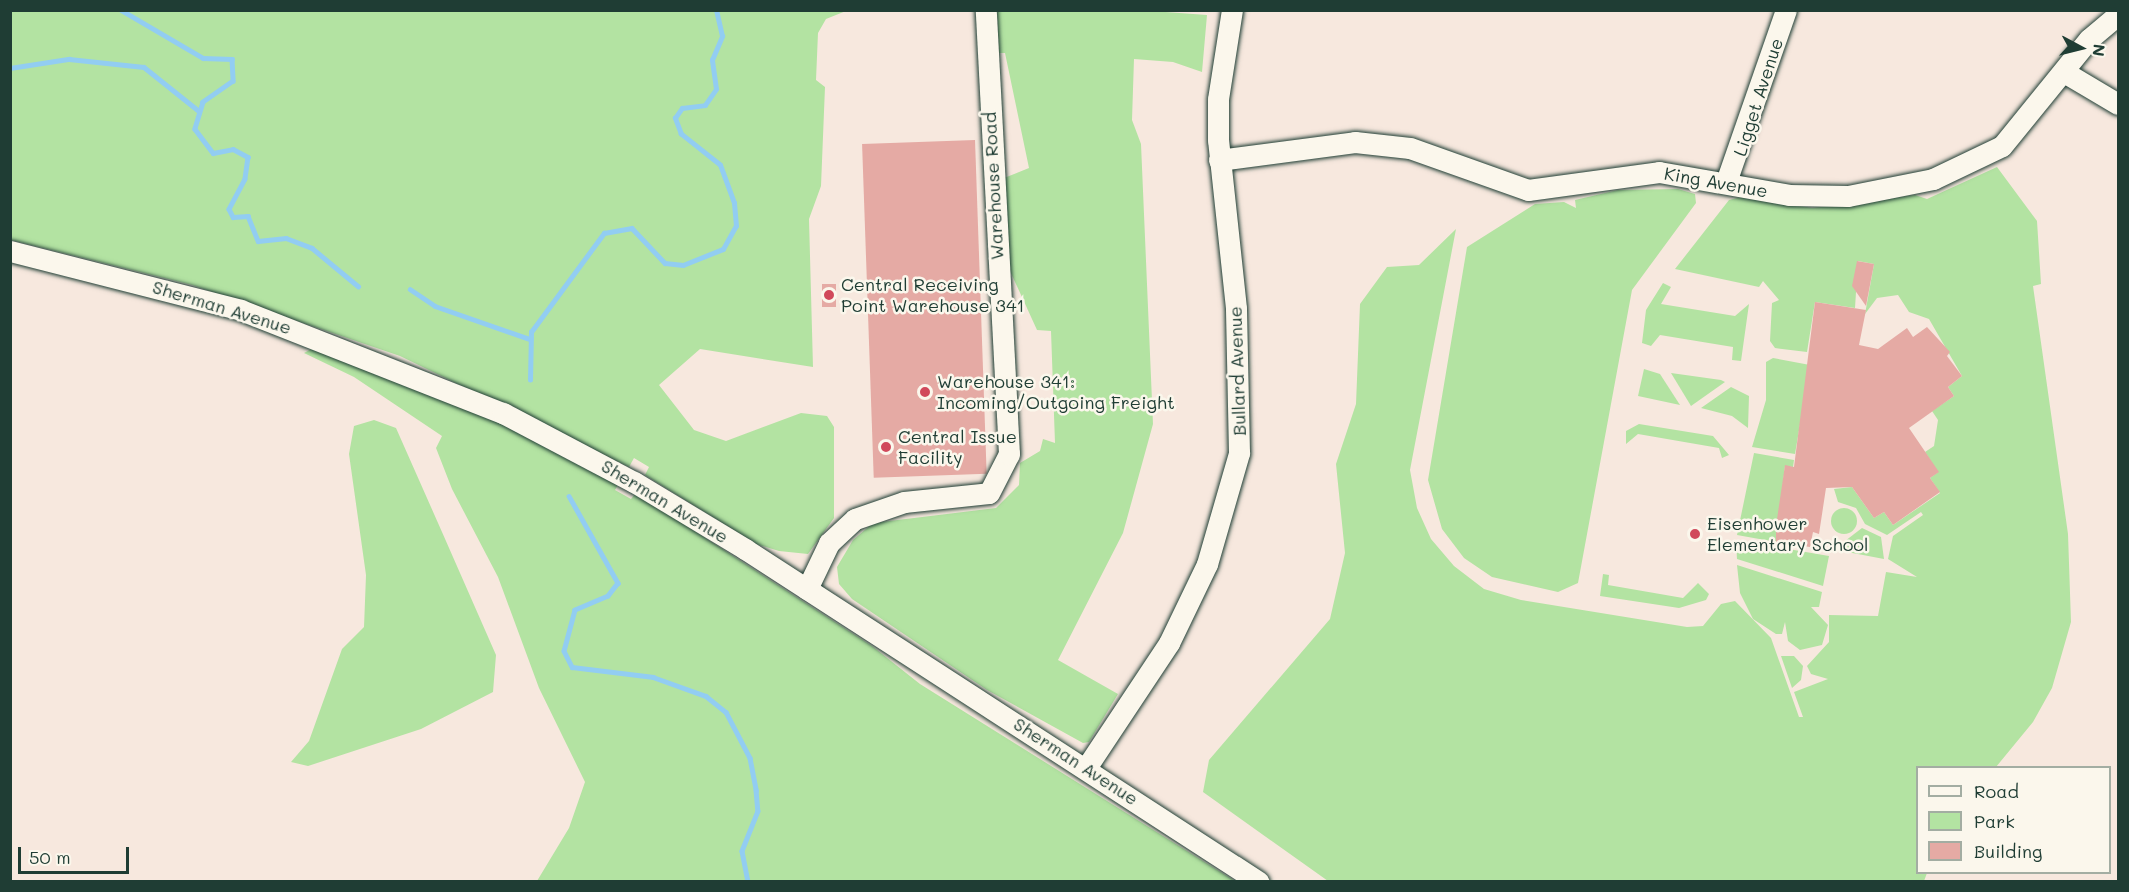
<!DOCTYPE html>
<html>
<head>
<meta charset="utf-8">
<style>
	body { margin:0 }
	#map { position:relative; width:2129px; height:892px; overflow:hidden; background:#f7e8de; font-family:Mali,sans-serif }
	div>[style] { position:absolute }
	.green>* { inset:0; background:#b3e3a2 }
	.round { border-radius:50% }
	.stream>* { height:4.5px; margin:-2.25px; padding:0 2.25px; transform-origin:2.25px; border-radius:2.25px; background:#92cdf2 }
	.building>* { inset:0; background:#e5aaa4; transform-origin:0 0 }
	.roads { filter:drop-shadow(0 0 2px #1f3d34) drop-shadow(0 0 2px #1f3d34) }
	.minor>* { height:21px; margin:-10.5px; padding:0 10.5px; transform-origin:10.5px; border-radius:10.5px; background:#fbf7ec }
	.dots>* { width:16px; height:16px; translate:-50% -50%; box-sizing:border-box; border:3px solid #fbf7ec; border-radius:50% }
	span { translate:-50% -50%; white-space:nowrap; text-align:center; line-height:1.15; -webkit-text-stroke:5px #fbf7ec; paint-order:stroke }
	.street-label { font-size:18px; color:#1f3d34 }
	.poi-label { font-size:18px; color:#1f3d34 }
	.left { translate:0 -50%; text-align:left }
	.frame { position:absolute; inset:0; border:12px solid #1f3d34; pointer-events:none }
	.legend { position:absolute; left:1916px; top:766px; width:195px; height:108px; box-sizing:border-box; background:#fbf7ec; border:2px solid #a3ada2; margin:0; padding:8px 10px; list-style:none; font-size:18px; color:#1f3d34 }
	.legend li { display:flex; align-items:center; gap:12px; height:30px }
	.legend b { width:30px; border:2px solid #a3ada2 }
	.north { position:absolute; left:2051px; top:18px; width:60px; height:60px; -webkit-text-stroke:4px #fbf7ec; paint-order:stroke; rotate:97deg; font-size:16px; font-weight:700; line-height:24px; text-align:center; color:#1f3d34 }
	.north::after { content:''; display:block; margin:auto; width:21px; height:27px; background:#1f3d34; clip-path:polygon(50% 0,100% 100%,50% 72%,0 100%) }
	.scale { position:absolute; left:18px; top:847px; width:111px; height:27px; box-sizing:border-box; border:3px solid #1f3d34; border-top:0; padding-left:8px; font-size:18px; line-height:21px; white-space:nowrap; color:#1f3d34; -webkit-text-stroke:4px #fbf7ec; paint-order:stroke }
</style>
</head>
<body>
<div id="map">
	<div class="green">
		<i style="clip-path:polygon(1138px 10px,1207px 15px,1202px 72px,1173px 62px,1134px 59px,1132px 120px,1141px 144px,1153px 424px,1123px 533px,1058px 660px,1118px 694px,1089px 742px,1083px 743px,987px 690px,852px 599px,839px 584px,837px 567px,853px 540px,873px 523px,996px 508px,1019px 485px,1020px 463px,1040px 451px,1043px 439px,1055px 443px,1051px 331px,1037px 330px,1010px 271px,1004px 178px,1029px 168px,1005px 53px,999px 53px,997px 11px)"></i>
		<i style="clip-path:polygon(11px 11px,846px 11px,826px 19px,818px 33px,816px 80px,825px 87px,821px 186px,809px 219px,813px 367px,700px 349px,659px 385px,694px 430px,726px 441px,801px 413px,827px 416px,834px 427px,834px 518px,808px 554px,779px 551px,756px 544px,645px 475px,649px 467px,634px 458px,629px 467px,400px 356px,192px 285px,11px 240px)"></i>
		<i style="clip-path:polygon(1997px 167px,2037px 221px,2041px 284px,2033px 286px,2068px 534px,2071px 622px,2052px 688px,2033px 722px,1996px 767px,1918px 768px,1918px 872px,1927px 873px,1924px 881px,1328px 881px,1203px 792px,1209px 760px,1330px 619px,1345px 553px,1336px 464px,1356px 404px,1360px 304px,1387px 267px,1419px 265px,1456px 229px,1410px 470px,1417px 508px,1431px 539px,1454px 566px,1484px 589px,1521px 600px,1687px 627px,1703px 626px,1721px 604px,1735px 601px,1771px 638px,1799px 717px,1803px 717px,1794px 692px,1828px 679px,1811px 674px,1807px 666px,1829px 642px,1829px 615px,1878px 616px,1886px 572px,1917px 577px,1888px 559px,1893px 536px,1923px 515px,1921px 512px,1887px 535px,1865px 524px,1856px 508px,1838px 502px,1834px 489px,1852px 487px,1874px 518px,1884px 512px,1893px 525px,1940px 493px,1930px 478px,1938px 472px,1925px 452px,1934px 446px,1938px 420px,1932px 411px,1954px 396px,1948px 387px,1962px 376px,1929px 319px,1909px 312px,1898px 295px,1877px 298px,1865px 314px,1874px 264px,1858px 261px,1855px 308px,1815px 302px,1807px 352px,1775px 348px,1770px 341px,1772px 303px,1779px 300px,1763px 281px,1759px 287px,1675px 269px,1729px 200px,1745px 196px,1812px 208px,1915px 195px,1927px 199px)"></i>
		<i style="clip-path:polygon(1678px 189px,1695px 194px,1696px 203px,1632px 290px,1578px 583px,1558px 592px,1492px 577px,1464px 558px,1442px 529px,1428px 480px,1467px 247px,1535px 204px,1564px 202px,1576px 208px,1575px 200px,1618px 190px)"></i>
		<i style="clip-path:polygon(1663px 283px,1671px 287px,1661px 304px,1735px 316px,1749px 304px,1741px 361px,1732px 360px,1733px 347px,1660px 335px,1651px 346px,1642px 343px,1646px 310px)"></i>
		<i style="clip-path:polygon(317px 346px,510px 427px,619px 483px,615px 490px,631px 499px,636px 493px,872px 646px,920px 684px,1235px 881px,537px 881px,569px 828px,585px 782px,539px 688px,498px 577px,452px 489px,436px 448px,442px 436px,354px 377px,304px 353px)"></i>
		<i style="clip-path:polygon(1773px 358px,1810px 365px,1795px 454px,1752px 447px,1766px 400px,1766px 362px)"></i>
		<i style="clip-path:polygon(1644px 369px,1660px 374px,1680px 405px,1638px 396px)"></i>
		<i style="clip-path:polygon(1671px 373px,1721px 380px,1725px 382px,1691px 406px)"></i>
		<i style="clip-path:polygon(1731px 387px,1749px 396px,1748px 428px,1732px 416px,1701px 408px)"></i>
		<i style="clip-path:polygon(374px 420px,396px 428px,442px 532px,496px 655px,493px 692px,421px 729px,308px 766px,291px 762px,309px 741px,342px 649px,364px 627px,366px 575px,349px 454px,354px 426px)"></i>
		<i style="clip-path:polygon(1639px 424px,1713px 436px,1729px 455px,1722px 458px,1719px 448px,1638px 434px,1626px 444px,1626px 431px)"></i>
		<i style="clip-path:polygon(1754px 453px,1794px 460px,1793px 467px,1785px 466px,1776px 542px,1737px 535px)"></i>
		<i class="round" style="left:1831px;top:508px;width:26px;height:26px"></i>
		<i style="clip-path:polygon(1862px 528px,1881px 537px,1884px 559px,1842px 551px,1845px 541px)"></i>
		<i style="clip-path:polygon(1736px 540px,1829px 556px,1823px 586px,1737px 559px)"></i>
		<i style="clip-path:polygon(1737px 565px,1822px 592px,1819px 607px,1811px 607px,1828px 625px,1822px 645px,1800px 650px,1788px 641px,1785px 622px,1782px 634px,1776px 634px,1753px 619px,1740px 593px)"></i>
		<i style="clip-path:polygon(1603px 574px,1609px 575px,1608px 585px,1683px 598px,1698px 583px,1709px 594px,1706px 600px,1679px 608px,1600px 596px)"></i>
		<i style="clip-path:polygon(1781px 656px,1794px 656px,1803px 666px,1801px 680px,1792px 688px)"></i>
	</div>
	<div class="stream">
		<i style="left:121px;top:10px;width:95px;rotate:30.3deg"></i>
		<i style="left:203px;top:58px;width:29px;rotate:2deg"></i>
		<i style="left:232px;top:59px;width:22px;rotate:87deg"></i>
		<i style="left:233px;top:81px;width:37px;rotate:145deg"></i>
		<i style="left:203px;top:102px;width:28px;rotate:107deg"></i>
		<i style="left:195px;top:129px;width:30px;rotate:53deg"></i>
		<i style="left:213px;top:153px;width:20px;rotate:-11deg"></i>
		<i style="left:233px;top:149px;width:17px;rotate:28deg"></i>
		<i style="left:248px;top:157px;width:22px;rotate:98deg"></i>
		<i style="left:245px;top:179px;width:34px;rotate:118deg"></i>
		<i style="left:229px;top:209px;width:9px;rotate:63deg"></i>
		<i style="left:233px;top:217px;width:15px;rotate:-4deg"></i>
		<i style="left:248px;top:216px;width:27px;rotate:68deg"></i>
		<i style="left:258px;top:241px;width:28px;rotate:-6deg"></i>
		<i style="left:286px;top:238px;width:28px;rotate:21deg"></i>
		<i style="left:312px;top:248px;width:60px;rotate:39.6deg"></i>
		<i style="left:10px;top:68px;width:60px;rotate:-8.7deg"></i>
		<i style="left:69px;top:59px;width:75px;rotate:6.1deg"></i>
		<i style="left:144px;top:67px;width:70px;rotate:38.7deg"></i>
		<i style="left:410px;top:289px;width:30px;rotate:34deg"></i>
		<i style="left:435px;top:306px;width:101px;rotate:19.2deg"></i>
		<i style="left:530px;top:380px;width:48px;rotate:-88.8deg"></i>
		<i style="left:531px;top:332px;width:123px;rotate:-53.6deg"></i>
		<i style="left:604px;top:233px;width:28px;rotate:-10deg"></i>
		<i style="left:632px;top:228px;width:48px;rotate:46.7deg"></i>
		<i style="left:665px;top:263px;width:18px;rotate:6deg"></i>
		<i style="left:683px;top:265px;width:43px;rotate:-21.8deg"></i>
		<i style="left:723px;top:249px;width:26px;rotate:-61deg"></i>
		<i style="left:736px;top:226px;width:23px;rotate:-95deg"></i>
		<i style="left:734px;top:203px;width:40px;rotate:-110.2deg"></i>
		<i style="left:720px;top:165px;width:50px;rotate:-141.5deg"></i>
		<i style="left:681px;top:134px;width:17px;rotate:-111deg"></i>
		<i style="left:675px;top:118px;width:12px;rotate:-55deg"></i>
		<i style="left:682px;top:108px;width:23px;rotate:-7deg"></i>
		<i style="left:705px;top:105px;width:19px;rotate:-55deg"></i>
		<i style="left:716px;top:89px;width:29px;rotate:-98deg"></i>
		<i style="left:712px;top:60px;width:26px;rotate:-67deg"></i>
		<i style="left:722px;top:36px;width:27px;rotate:-103deg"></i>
		<i style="left:569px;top:496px;width:100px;rotate:60.6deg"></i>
		<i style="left:618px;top:583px;width:16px;rotate:128deg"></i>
		<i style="left:608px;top:596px;width:36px;rotate:157deg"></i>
		<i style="left:575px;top:610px;width:42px;rotate:105deg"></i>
		<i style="left:564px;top:651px;width:18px;rotate:63deg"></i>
		<i style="left:572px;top:667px;width:82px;rotate:7deg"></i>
		<i style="left:653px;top:677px;width:56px;rotate:19.7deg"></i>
		<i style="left:706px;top:696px;width:26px;rotate:39deg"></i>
		<i style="left:726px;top:712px;width:52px;rotate:62.4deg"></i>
		<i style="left:750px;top:758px;width:33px;rotate:79deg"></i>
		<i style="left:756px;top:790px;width:21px;rotate:85deg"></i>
		<i style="left:758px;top:811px;width:43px;rotate:111.8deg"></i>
		<i style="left:742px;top:851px;width:32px;rotate:79deg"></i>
	</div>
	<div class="building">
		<i style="left:975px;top:140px;width:334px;height:113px;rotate:88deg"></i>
		<i style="clip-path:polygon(1857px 261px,1874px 264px,1866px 306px,1852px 286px)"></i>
		<i style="left:822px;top:284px;width:14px;height:23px"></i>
		<i style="clip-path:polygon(1815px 302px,1866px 310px,1859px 345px,1878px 349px,1907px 328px,1913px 337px,1927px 327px,1950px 352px,1947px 356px,1962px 376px,1948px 387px,1954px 396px,1909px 428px,1939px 472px,1930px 478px,1940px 492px,1893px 525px,1884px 512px,1874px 518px,1852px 487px,1826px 488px,1819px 534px,1813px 532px,1810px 547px,1776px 542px,1776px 526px,1785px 465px,1794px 467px)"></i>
	</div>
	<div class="roads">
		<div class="minor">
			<i style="left:2064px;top:72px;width:63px;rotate:30.7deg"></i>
			<i style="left:1219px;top:160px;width:137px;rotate:-7.5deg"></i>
			<i style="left:1355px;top:142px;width:55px;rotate:6.2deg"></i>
			<i style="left:1410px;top:148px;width:125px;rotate:19.6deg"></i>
			<i style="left:1528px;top:190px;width:132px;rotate:-7.8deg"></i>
			<i style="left:1659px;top:172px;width:132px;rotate:10deg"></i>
			<i style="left:1789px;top:195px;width:59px;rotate:1deg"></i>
			<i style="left:1848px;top:196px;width:87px;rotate:-11.3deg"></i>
			<i style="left:1933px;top:179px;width:76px;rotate:-25.6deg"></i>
			<i style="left:2002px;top:146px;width:138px;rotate:-50.9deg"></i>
			<i style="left:2089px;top:39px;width:38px;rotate:-40deg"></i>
			<i style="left:1726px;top:182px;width:182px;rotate:-70.8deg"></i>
			<i style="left:10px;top:251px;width:238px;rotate:14.3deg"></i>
			<i style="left:241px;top:310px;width:282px;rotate:21.5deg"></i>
			<i style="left:503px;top:413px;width:148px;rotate:27.8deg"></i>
			<i style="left:634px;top:482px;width:130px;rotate:31.1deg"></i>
			<i style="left:745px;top:549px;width:612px;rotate:32.94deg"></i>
			<i style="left:807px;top:589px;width:51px;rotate:-64.4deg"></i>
			<i style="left:829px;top:543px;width:35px;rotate:-43deg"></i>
			<i style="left:855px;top:519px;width:52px;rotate:-19.1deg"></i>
			<i style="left:904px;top:502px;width:85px;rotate:-6deg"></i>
			<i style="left:989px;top:493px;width:44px;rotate:-62.9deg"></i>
			<i style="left:1009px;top:454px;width:445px;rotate:-93deg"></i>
			<i style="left:1086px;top:768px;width:150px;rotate:-56.4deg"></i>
			<i style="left:1169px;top:643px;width:88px;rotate:-64.3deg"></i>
			<i style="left:1207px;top:564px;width:116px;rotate:-73.9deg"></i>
			<i style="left:1239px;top:453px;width:145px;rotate:-91.2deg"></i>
			<i style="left:1236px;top:308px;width:169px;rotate:-96.1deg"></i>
			<i style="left:1218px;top:140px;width:41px;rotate:-90deg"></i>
			<i style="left:1218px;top:99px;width:90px;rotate:-81.1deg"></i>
		</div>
	</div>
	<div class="dots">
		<i style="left:829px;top:295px;background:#d1495b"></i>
		<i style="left:925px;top:392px;background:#d1495b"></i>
		<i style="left:886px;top:447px;background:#d1495b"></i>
		<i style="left:1695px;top:534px;background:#d1495b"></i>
	</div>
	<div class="street-label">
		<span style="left:1758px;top:97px;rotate:-72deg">Ligget Avenue</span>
		<span style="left:1716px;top:182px;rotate:10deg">King Avenue</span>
		<span style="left:993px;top:186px;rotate:-93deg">Warehouse Road</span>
		<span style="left:222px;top:307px;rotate:17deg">Sherman Avenue</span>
		<span style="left:1237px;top:371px;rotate:-92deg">Bullard Avenue</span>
		<span style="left:665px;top:501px;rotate:31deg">Sherman Avenue</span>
		<span style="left:1076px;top:761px;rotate:33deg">Sherman Avenue</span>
	</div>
	<div class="poi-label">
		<span class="left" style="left:841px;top:295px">Central Receiving<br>Point Warehouse 341</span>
		<span class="left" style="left:937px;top:392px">Warehouse 341:<br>Incoming/Outgoing Freight</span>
		<span class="left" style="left:898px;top:447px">Central Issue<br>Facility</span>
		<span class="left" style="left:1707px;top:534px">Eisenhower<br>Elementary School</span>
	</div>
	<div class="frame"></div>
	<ul class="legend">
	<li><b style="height:8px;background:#fbf7ec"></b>Road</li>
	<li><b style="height:16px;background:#b3e3a2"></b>Park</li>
	<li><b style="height:16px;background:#e5aaa4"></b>Building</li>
	</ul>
	<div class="north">N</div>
	<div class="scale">50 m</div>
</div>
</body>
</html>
